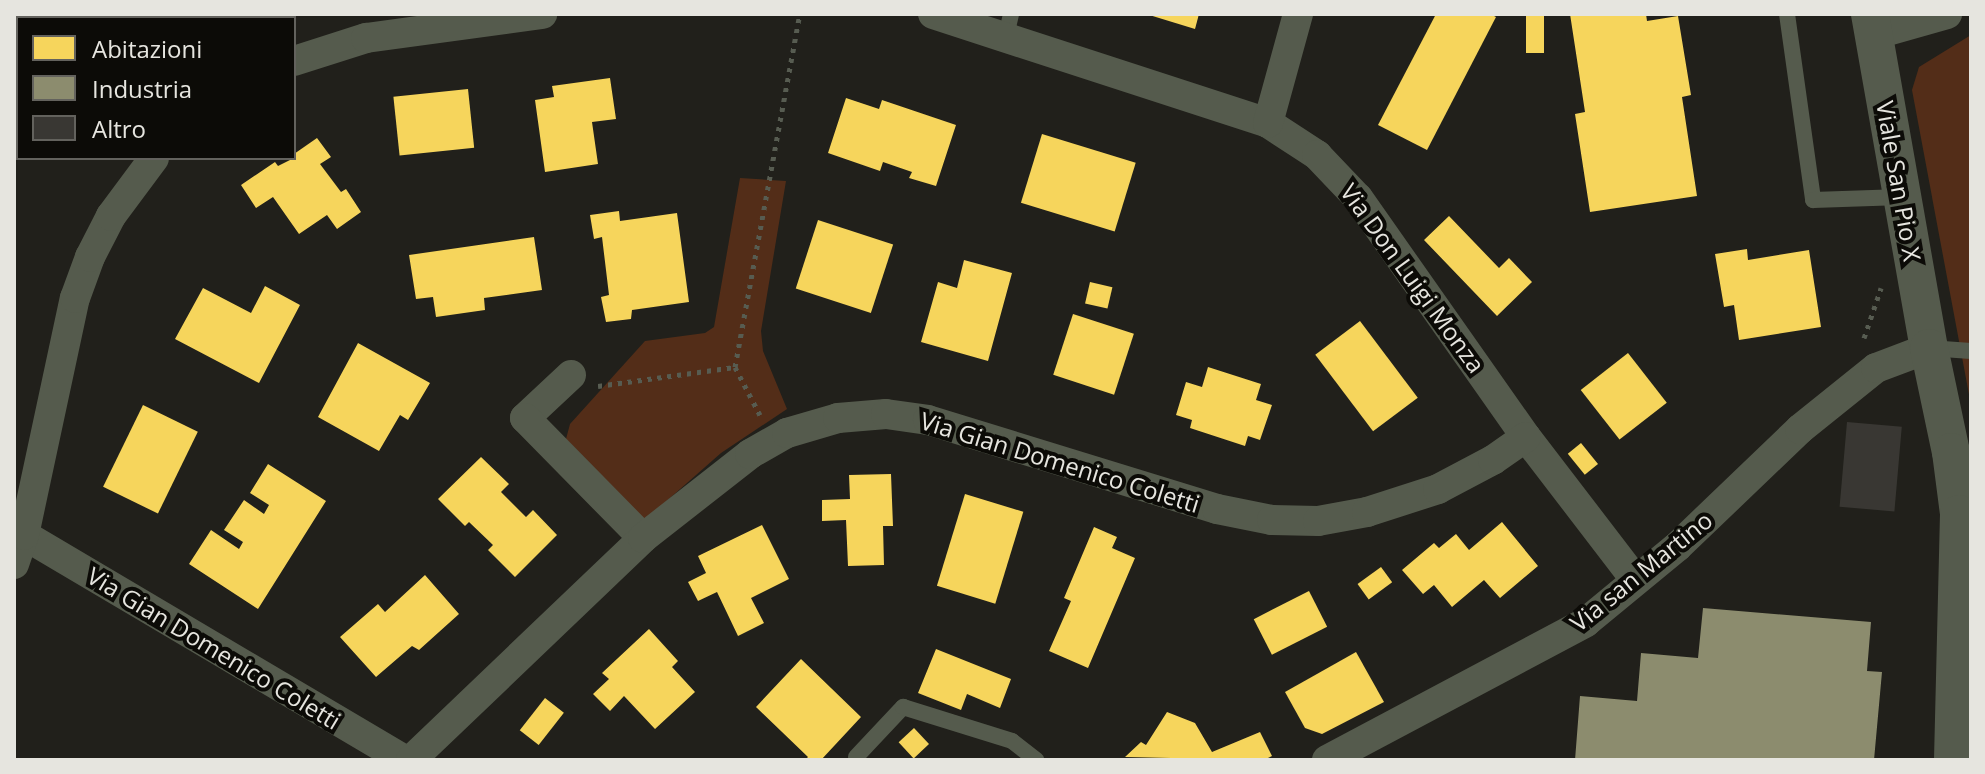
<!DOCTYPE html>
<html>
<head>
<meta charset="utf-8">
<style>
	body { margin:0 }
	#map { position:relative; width:1985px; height:774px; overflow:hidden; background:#21201b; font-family:"Open Sans",sans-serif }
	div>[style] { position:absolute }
	.green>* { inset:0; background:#532d18 }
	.homes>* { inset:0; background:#f6d55c; transform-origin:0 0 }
	.industry>* { inset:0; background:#8c8c6e }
	.building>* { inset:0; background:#393733; transform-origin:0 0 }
	.path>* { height:5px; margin-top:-2.5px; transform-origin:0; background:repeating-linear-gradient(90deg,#575c51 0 4px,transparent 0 10px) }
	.service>* { height:16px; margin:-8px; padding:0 8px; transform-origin:8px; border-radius:8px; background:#555b4d }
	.minor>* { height:30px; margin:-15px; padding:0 15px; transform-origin:15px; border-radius:15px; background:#555b4d }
	.tertiary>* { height:38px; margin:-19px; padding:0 19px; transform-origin:19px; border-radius:19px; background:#555b4d }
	span { translate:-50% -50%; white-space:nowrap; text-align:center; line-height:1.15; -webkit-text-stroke:8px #0c0b07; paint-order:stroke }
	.street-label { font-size:24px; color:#e6e5df }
	.frame { position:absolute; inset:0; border:16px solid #e6e5df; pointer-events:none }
	.legend { position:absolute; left:16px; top:16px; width:280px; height:144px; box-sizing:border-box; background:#0c0b07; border:2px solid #63625d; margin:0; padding:10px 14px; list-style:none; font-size:24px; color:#e6e5df }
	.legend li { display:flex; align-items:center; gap:16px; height:40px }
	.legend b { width:40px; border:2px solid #63625d }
</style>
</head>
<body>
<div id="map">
	<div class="green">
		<i style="clip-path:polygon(1971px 35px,1971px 405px,1912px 90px,1919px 67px)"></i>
		<i style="clip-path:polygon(740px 178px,786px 181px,761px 331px,763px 351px,787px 409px,721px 453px,645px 520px,566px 439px,570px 424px,645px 341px,705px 333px,714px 327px)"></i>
	</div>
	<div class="homes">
		<i style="clip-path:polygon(1146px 14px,1199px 14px,1195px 29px)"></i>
		<i style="clip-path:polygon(1436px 14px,1490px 14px,1496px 17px,1427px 150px,1378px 125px)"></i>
		<i style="left:1526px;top:14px;width:18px;height:39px"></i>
		<i style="clip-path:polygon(1570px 14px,1646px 14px,1647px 21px,1678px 16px,1691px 95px,1682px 97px,1697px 196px,1590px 212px,1575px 114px,1585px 112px)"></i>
		<i style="clip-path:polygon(610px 78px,616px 119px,592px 122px,598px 164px,545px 172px,535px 100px,554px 97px,552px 86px)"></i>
		<i style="left:468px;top:89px;width:59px;height:75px;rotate:84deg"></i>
		<i style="clip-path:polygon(846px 98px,879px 109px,882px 100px,956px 125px,936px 186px,909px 178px,912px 172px,883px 162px,880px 171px,828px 153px)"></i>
		<i style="left:1042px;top:134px;width:98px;height:72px;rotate:17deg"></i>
		<i style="clip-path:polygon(317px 138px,331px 157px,320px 164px,341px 192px,346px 189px,361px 212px,337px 229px,327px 215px,299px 234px,273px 197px,256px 208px,241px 185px,275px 162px,278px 166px,294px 158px,294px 154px)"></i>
		<i style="clip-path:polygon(619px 211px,620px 221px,677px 213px,689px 302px,632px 310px,631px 319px,606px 322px,601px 297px,609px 295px,602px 237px,594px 239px,590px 215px)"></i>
		<i style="clip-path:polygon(1449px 216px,1499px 268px,1509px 258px,1532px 282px,1497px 316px,1424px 240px)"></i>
		<i style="left:818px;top:220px;width:79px;height:72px;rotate:18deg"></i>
		<i style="clip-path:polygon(534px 237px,542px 290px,484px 298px,485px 310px,436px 317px,433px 297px,416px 299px,409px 255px)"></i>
		<i style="clip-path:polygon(1747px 249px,1748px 260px,1809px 250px,1821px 327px,1739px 340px,1734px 305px,1724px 307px,1715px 254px)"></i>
		<i style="clip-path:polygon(964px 260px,1012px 273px,988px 361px,921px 342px,938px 282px,957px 288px)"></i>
		<i style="left:1090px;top:282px;width:23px;height:22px;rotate:13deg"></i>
		<i style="clip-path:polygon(265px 286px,300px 305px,259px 383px,175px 339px,203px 288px,251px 313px)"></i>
		<i style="left:1073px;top:314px;width:64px;height:64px;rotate:18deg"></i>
		<i style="left:1360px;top:321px;width:96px;height:56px;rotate:53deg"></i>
		<i style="clip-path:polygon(358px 343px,430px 383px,408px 420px,400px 415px,379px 451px,318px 417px)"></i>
		<i style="left:1628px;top:353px;width:63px;height:60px;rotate:52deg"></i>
		<i style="clip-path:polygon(1208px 367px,1261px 384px,1256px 400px,1272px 405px,1260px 440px,1248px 436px,1245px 446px,1190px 428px,1192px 420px,1176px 415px,1186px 382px,1202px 387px)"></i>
		<i style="left:143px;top:405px;width:61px;height:91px;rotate:26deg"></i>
		<i style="left:1581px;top:443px;width:27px;height:17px;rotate:51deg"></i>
		<i style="clip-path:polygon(481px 457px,509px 484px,501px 492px,526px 517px,533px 510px,557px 535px,515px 577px,488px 550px,493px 545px,469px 522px,465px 526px,438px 499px)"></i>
		<i style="clip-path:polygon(268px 464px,326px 501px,258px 609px,189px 564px,211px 530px,239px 549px,243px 542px,224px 530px,244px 500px,264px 514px,269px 505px,250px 493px)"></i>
		<i style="clip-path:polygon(891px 474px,893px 526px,883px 526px,884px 565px,848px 566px,846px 520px,822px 521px,822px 500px,850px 499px,849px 475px)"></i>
		<i style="left:965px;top:494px;width:61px;height:96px;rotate:17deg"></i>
		<i style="clip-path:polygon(1502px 522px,1538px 566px,1500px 598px,1484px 580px,1452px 607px,1434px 585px,1423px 594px,1402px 570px,1434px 543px,1439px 548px,1456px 534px,1469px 550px)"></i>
		<i style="clip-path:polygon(762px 525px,789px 579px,751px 598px,764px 623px,738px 636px,717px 592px,698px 601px,688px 582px,706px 573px,698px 556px)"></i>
		<i style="clip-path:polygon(1094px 527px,1117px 537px,1112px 548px,1135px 558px,1088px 668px,1049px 651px,1071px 601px,1064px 598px)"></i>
		<i style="left:1381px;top:567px;width:19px;height:29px;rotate:54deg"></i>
		<i style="clip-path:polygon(425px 575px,459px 614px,419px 650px,412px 646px,376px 677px,340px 637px,378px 604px,385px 612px)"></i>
		<i style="left:1309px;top:591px;width:40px;height:62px;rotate:63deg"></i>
		<i style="clip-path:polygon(649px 629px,678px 661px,672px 667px,695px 692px,655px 729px,624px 696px,610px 711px,593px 694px,609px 679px,602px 673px)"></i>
		<i style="clip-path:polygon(936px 649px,1011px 679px,1000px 708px,967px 694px,961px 710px,918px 693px)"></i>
		<i style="clip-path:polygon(1356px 652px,1384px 702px,1322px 734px,1305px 728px,1285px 692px)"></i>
		<i style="clip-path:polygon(801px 659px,861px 717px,821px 760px,805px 760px,808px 757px,756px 707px)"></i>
		<i style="left:545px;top:698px;width:24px;height:41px;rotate:38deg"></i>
		<i style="clip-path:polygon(1167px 712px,1195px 723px,1212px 752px,1260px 732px,1272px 756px,1264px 760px,1125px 757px,1141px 742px,1146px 745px)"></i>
		<i style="left:914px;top:728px;width:22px;height:21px;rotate:47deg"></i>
	</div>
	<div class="industry">
		<i style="clip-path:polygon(1703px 608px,1871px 622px,1867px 671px,1882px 672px,1874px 760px,1575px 760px,1580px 696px,1637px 701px,1641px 653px,1698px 658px)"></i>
	</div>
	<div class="building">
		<i style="left:1847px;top:422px;width:55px;height:85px;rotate:5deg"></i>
	</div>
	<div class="path">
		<i style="left:1864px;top:338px;width:53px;rotate:-71.2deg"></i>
		<i style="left:598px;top:386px;width:138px;rotate:-7.9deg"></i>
		<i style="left:760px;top:415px;width:54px;rotate:-117.5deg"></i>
		<i style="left:735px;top:367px;width:359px;rotate:-79.6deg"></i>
	</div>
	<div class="service">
		<i style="left:1787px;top:14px;width:188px;rotate:82deg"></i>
		<i style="left:1813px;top:200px;width:89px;rotate:-1.9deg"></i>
		<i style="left:1006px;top:36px;width:23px;rotate:-77deg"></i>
		<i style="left:1929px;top:348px;width:42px;rotate:4.1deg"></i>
		<i style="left:856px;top:757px;width:69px;rotate:-46.8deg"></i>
		<i style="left:903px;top:707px;width:114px;rotate:17.3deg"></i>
		<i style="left:1012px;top:741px;width:31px;rotate:38deg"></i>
	</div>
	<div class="minor">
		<i style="left:933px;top:14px;width:352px;rotate:18deg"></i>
		<i style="left:1268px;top:123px;width:59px;rotate:33.1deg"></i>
		<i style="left:1317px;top:155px;width:59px;rotate:46.4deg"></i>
		<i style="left:1358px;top:198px;width:292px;rotate:54.9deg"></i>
		<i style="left:1526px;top:437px;width:179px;rotate:52.5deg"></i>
		<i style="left:1873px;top:35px;width:77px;rotate:-15.8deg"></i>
		<i style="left:294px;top:61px;width:76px;rotate:-17.7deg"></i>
		<i style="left:366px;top:38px;width:178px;rotate:-7.8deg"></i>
		<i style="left:1268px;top:123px;width:113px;rotate:-74.6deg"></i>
		<i style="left:571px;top:375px;width:63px;rotate:136.9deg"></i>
		<i style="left:525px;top:418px;width:168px;rotate:45.5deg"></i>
		<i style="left:24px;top:535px;width:442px;rotate:30.6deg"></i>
		<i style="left:14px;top:564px;width:31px;rotate:-71deg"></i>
		<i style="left:24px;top:535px;width:242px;rotate:-77.9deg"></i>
		<i style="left:75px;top:298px;width:44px;rotate:-69.9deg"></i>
		<i style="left:90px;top:257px;width:46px;rotate:-62.9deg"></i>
		<i style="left:111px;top:216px;width:72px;rotate:-53.4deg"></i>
		<i style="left:411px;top:760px;width:321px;rotate:-43.7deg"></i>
		<i style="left:643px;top:538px;width:136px;rotate:-38.1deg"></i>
		<i style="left:750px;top:454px;width:43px;rotate:-29.6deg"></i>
		<i style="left:787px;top:433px;width:53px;rotate:-16.4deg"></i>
		<i style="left:838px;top:418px;width:48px;rotate:-4.8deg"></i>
		<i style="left:886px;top:414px;width:42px;rotate:8.1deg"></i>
		<i style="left:928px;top:420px;width:302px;rotate:17.1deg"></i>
		<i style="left:1217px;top:509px;width:56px;rotate:11.3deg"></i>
		<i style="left:1272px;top:520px;width:46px;rotate:1.2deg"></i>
		<i style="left:1318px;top:521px;width:50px;rotate:-10.4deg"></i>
		<i style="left:1367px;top:512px;width:75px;rotate:-17.9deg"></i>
		<i style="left:1438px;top:489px;width:62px;rotate:-27.8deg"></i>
		<i style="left:1493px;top:460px;width:40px;rotate:-34.9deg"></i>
		<i style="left:1327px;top:760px;width:293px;rotate:-28deg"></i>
		<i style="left:1586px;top:622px;width:118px;rotate:-39.5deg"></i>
		<i style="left:1677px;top:547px;width:170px;rotate:-43.8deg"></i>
		<i style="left:1800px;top:429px;width:97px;rotate:-38.8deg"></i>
		<i style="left:1876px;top:368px;width:57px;rotate:-20.7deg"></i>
	</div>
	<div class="tertiary">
		<i style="left:1870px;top:14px;width:339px;rotate:80deg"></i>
		<i style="left:1929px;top:348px;width:106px;rotate:78.1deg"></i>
		<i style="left:1951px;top:452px;width:63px;rotate:82.6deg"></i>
		<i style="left:1959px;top:514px;width:246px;rotate:91.4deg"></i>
	</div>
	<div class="street-label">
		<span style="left:1899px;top:181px;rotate:80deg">Viale San Pio X</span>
		<span style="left:1413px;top:278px;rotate:54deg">Via Don Luigi Monza</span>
		<span style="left:1060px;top:462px;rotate:17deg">Via Gian Domenico Coletti</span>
		<span style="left:1641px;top:571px;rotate:-39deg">Via san Martino</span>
		<span style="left:214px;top:648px;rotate:31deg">Via Gian Domenico Coletti</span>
	</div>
	<div class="frame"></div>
	<ul class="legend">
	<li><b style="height:22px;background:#f6d55c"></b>Abitazioni</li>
	<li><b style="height:22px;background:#8c8c6e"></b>Industria</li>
	<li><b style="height:22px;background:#393733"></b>Altro</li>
	</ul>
</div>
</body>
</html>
